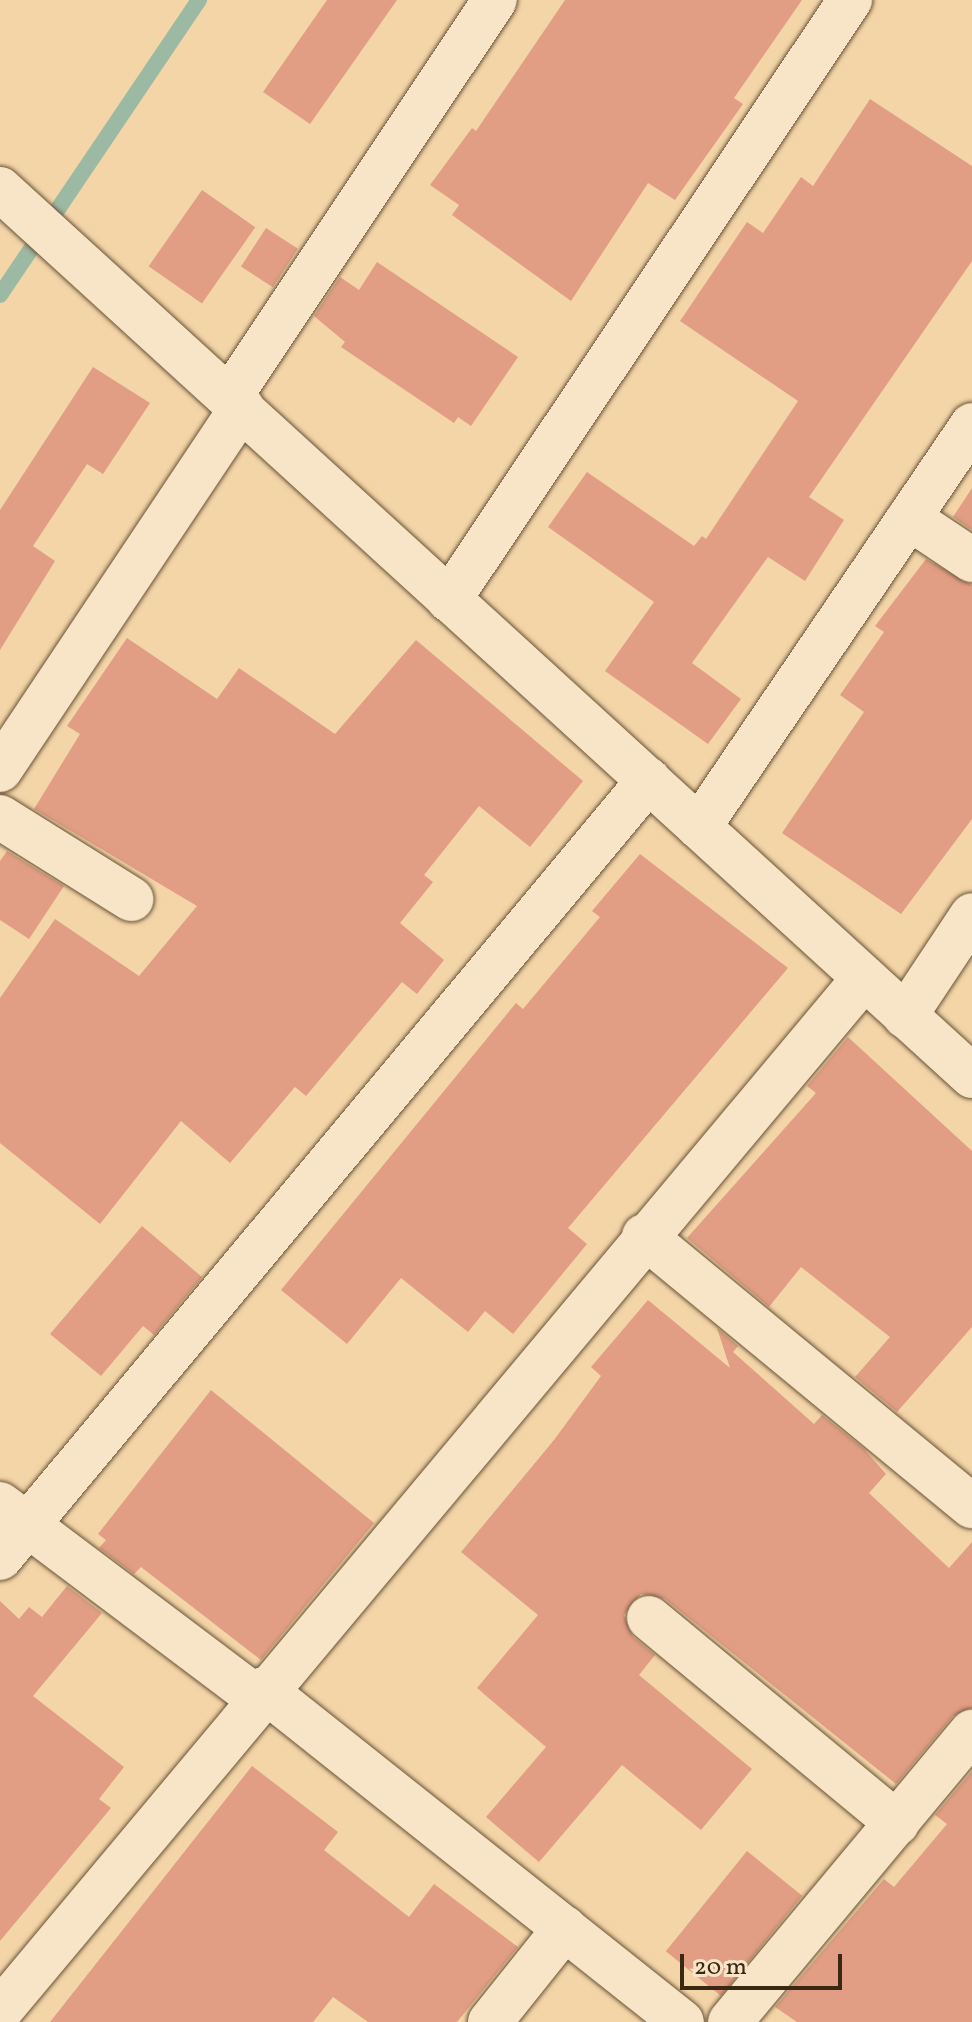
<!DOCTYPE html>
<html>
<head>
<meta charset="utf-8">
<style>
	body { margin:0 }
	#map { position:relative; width:972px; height:2022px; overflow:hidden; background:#f4d5a7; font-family:Vollkorn,serif }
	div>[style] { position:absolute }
	.stream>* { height:16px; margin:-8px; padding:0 8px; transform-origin:8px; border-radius:8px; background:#9cb9a3 }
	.building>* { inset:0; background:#e19e84; transform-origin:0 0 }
	.roads { filter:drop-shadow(0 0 2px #685338) drop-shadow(0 0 2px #685338) }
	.minor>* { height:44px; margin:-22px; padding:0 22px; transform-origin:22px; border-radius:22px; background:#f8e4c6 }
	.tertiary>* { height:44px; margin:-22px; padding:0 22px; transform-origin:22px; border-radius:22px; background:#f8e4c6 }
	span { translate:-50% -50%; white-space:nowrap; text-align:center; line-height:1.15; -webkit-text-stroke:7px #f8e4c6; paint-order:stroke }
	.scale { position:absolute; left:680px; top:1954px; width:162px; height:36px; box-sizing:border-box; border:4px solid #3a2813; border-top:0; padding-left:10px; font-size:24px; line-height:28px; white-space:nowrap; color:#3a2813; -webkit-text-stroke:6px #f8e4c6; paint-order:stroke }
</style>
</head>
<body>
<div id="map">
	<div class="stream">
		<i style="left:0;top:295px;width:356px;rotate:-56deg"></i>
	</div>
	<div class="building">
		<i style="clip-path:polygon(327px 0,397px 0,310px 124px,263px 92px)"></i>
		<i style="clip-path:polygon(565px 0,802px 0,734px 98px,743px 104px,675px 200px,648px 183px,571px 301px,452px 215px,459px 205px,430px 185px,472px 128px,476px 131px)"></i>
		<i style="clip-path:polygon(870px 99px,972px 166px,972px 261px,809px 497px,844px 520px,805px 581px,768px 557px,692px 663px,741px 699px,708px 744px,605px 671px,654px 602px,548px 527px,587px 472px,694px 546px,702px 536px,706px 539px,798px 401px,680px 321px,747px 222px,763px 233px,801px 177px,813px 186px)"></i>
		<i style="left:202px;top:190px;width:65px;height:93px;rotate:35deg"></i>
		<i style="left:266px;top:228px;width:38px;height:46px;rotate:33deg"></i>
		<i style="clip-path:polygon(377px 262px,518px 357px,471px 426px,458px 417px,454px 423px,341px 347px,345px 342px,314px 316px,340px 277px,359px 290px)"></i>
		<i style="clip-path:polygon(93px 367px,150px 403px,103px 474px,87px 464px,33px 546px,55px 561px,0 650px,0 510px)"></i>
		<i style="clip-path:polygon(972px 488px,972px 530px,953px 517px)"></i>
		<i style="clip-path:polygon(926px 559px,972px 585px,972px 819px,901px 914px,782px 833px,864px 712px,840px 695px,884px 632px,875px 626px)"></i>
		<i style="clip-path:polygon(127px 638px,217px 699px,239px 668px,335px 734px,416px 640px,583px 781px,530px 847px,479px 806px,424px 875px,433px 882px,400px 923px,444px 960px,417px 994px,402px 982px,306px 1096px,295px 1087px,230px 1163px,181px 1121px,100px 1224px,0 1143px,0 998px,55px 919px,139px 976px,197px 906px,34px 809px,80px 734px,67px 726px)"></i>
		<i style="clip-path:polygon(7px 851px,64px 886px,29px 939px,0 920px,0 861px)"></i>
		<i style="clip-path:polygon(640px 854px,788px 968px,568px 1228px,587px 1244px,513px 1334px,485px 1311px,468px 1332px,401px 1278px,347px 1344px,281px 1290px,516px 1003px,523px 1009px,600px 917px,592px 911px)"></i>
		<i style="clip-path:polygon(848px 1037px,972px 1151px,972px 1327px,897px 1412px,855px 1377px,890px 1337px,801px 1267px,769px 1307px,687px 1238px,816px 1093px,807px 1086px)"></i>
		<i style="clip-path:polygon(142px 1226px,202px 1277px,154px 1335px,143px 1326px,101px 1376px,50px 1334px)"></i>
		<i style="clip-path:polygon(648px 1300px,730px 1368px,717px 1328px,738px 1346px,733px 1352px,814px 1424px,822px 1415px,864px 1449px,886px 1474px,869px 1493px,949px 1568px,972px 1542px,972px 1708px,953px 1716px,896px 1784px,665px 1599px,641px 1594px,624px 1615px,633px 1637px,655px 1655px,639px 1675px,752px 1769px,701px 1830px,622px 1765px,539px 1862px,486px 1817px,546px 1747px,477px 1688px,538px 1615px,461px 1552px,554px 1440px,601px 1376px,591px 1367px)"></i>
		<i style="clip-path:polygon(211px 1390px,374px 1523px,261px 1660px,141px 1567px,134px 1574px,99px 1548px,106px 1540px,98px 1534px)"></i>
		<i style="clip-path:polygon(67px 1586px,102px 1613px,33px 1696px,124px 1767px,99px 1799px,111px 1808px,0 1941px,0 1601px,19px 1619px,29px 1607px,42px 1617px)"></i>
		<i style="clip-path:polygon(252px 1766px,338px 1832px,324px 1850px,409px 1917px,434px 1884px,518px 1947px,457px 2022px,368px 2022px,333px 1997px,313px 2022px,50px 2022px)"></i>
		<i style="clip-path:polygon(972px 1771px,972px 2022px,797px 2022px,775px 2007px,884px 1879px,894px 1887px,947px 1824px,935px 1815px)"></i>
		<i style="left:747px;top:1851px;width:71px;height:129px;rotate:39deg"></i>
	</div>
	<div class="roads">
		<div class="minor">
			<i style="left:230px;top:397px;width:477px;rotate:-56.3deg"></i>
			<i style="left:909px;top:518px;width:76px;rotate:33.7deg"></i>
			<i style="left:449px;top:600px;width:722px;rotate:-56.24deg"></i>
			<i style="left:0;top:770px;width:436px;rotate:-56.3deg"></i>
			<i style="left:0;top:817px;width:155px;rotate:32deg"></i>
			<i style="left:699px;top:827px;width:486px;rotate:-55.8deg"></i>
			<i style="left:905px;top:1016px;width:121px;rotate:-56.4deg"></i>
			<i style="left:644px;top:1236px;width:425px;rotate:39.5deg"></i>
			<i style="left:0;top:1504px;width:322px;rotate:37deg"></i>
			<i style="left:0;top:1558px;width:1013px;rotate:-50.17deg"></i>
			<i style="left:649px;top:1618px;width:322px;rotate:39.6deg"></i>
			<i style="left:263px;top:1689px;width:535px;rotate:38.48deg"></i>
			<i style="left:0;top:2011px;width:1347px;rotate:-50.09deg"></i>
			<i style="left:490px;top:2022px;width:120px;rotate:-51.4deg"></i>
			<i style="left:730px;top:2022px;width:378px;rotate:-50.2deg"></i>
		</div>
		<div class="tertiary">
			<i style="left:0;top:189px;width:1316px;rotate:42.38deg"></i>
		</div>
	</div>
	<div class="scale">20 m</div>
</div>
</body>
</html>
